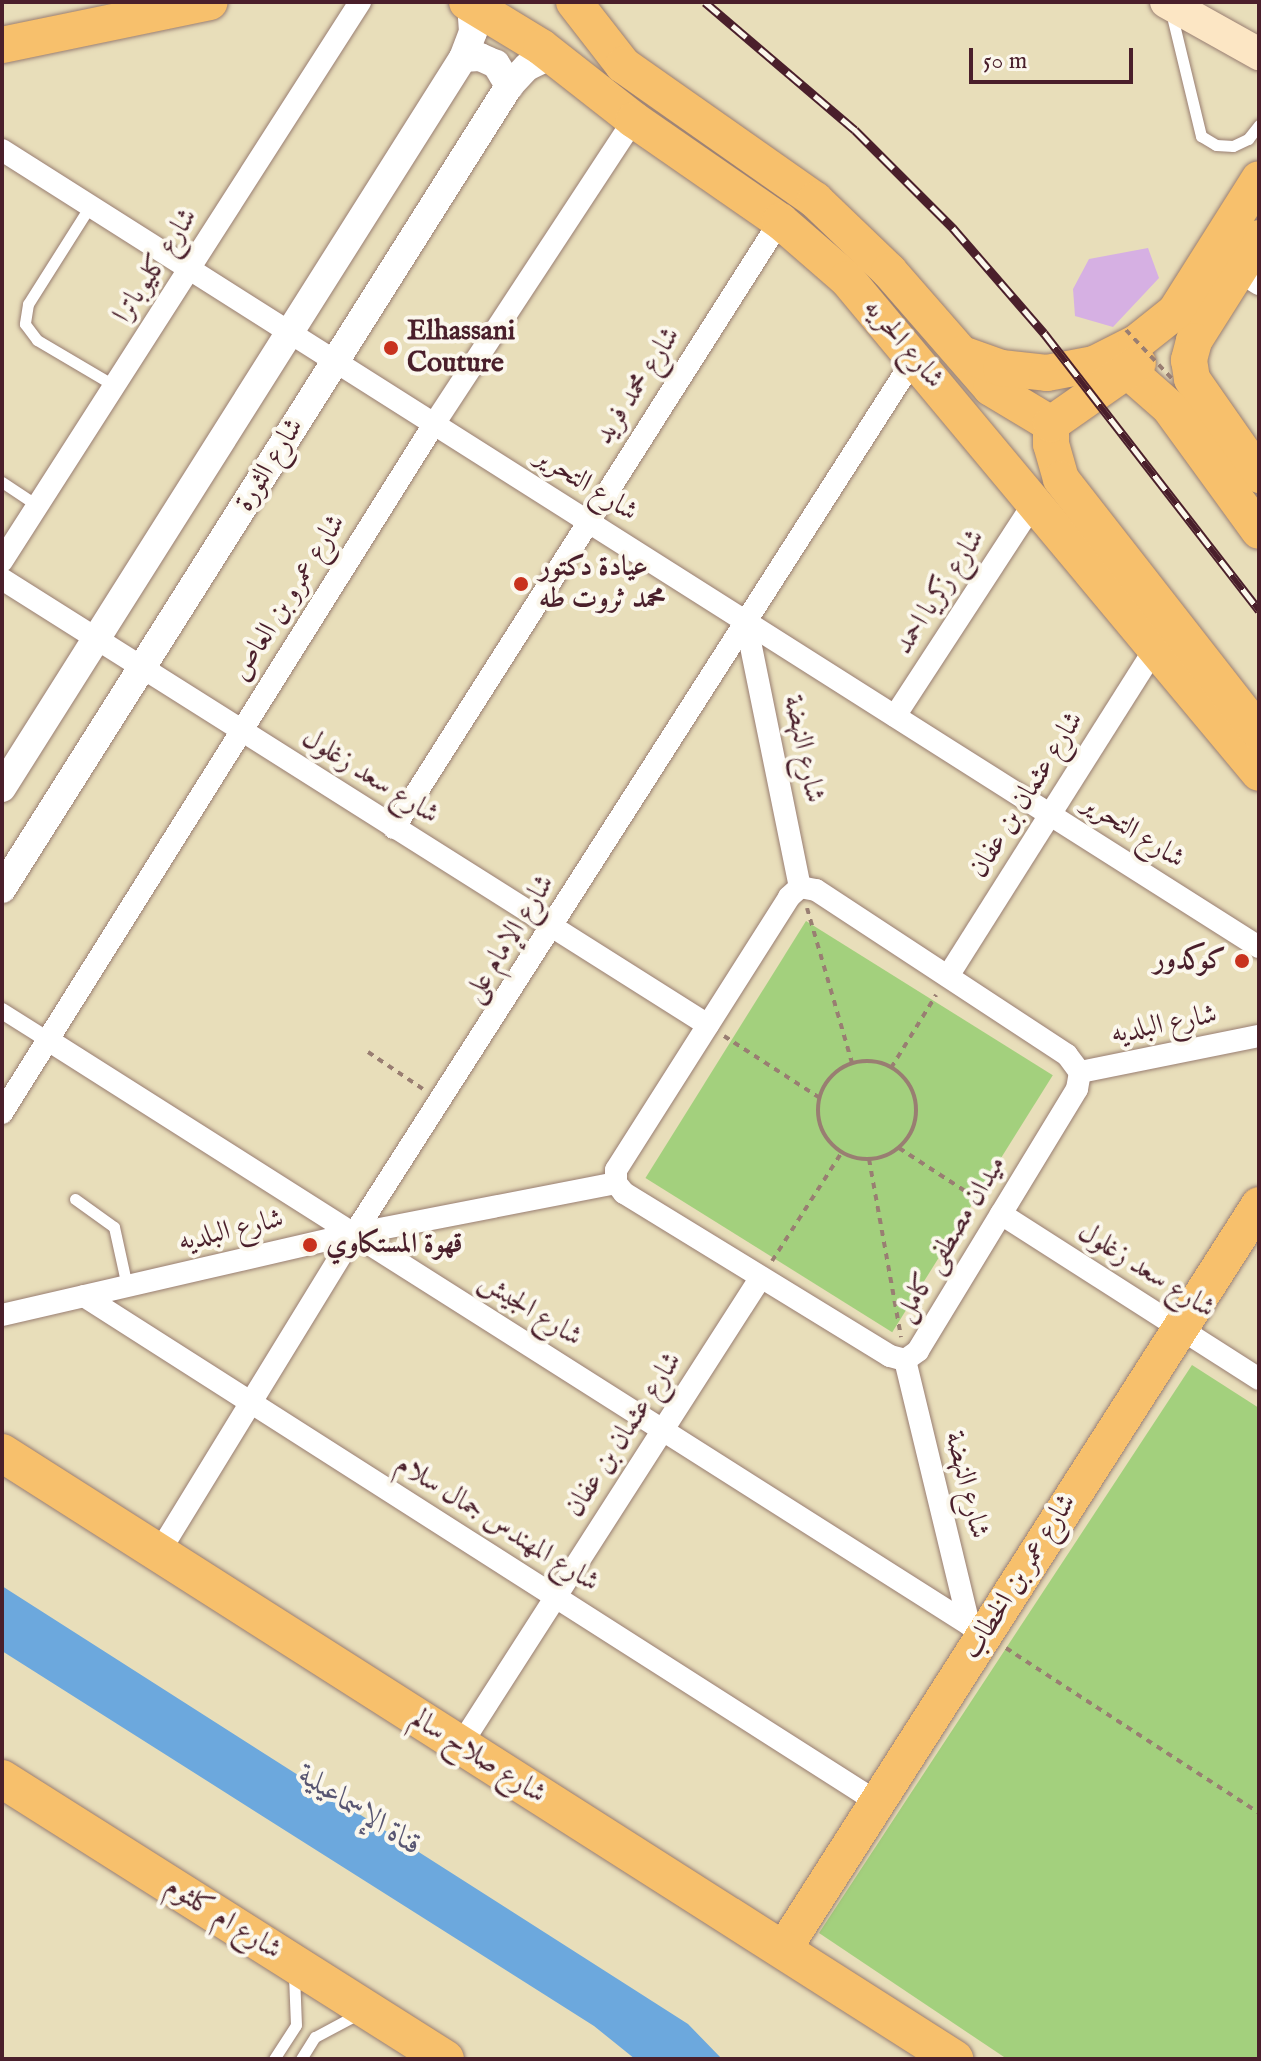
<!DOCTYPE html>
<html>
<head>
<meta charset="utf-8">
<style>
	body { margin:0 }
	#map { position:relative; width:1261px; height:2061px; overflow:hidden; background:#e8deba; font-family:"IM FELL English",Amiri,serif }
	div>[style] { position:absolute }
	.green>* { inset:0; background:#a3d07d; transform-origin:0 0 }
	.water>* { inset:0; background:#6ca8dd }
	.building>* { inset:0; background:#d6b0e3 }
	.path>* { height:4px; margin-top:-2px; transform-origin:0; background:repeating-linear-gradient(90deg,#997e72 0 6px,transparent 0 12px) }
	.path>.ring { margin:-2px; padding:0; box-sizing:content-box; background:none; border:4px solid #997e72; border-radius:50% }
	.roads { filter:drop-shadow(0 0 2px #997e72) drop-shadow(0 0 2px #997e72) }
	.service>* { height:11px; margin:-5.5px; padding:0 5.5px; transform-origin:5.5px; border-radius:5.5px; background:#fff }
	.pedestrian>* { height:16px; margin:-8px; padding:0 8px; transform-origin:8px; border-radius:8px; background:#fff }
	.minor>* { height:22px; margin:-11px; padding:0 11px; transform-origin:11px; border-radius:11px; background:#fff }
	.tertiary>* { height:28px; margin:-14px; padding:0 14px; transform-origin:14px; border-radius:14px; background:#fff }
	.secondary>* { height:32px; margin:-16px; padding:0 16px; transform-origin:16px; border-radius:16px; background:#fce6c4 }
	.primary>* { height:36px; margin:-18px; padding:0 18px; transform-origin:18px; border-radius:18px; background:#f7c06c }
	.trunk>* { height:38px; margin:-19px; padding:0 19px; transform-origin:19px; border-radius:19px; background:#f7c06c }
	.rail>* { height:9px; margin-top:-4.5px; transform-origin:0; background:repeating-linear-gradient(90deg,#fbf7ec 0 18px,#4a1f2b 0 36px); box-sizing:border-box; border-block:2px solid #4a1f2b }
	.path-bridge>* { height:4px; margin-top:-2px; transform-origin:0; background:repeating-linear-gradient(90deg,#997e72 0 6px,transparent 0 12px) }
	.dots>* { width:22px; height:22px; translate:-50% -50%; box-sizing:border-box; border:4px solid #fbf7ec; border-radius:50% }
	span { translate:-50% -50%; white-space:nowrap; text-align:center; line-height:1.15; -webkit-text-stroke:8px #fbf7ec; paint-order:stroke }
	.street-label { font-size:28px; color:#4a1f2b }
	.poi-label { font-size:28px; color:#4a1f2b; font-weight:700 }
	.left { translate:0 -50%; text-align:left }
	.right { translate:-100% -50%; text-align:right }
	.water-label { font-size:30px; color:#585672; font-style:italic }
	.frame { position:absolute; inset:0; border:4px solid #4a1f2b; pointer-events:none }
	.scale { position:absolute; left:969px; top:48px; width:164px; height:36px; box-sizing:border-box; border:4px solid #4a1f2b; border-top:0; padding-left:10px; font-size:24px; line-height:28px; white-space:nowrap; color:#4a1f2b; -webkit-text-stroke:6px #fbf7ec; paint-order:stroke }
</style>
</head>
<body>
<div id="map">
	<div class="green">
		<i style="left:806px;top:921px;width:291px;height:303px;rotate:32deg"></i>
		<i style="clip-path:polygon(1192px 1365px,1259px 1408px,1259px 2059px,1007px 2059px,819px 1933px)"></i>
	</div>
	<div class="water">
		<i style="clip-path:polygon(2px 1586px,688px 2024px,722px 2059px,635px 2059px,594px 2026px,2px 1651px)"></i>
	</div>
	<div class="building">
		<i style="clip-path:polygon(1148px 248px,1159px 278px,1113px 327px,1075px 316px,1073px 289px,1089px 259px)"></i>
	</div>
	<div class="path">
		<i style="left:807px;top:908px;width:161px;rotate:73.8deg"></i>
		<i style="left:724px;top:1036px;width:114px;rotate:32.9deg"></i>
		<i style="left:368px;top:1052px;width:66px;rotate:33.9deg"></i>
		<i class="ring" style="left:818px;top:1061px;width:94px;height:94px"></i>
		<i style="left:891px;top:1068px;width:86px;rotate:-58.3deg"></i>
		<i style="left:899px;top:1148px;width:103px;rotate:33.1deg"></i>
		<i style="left:869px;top:1159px;width:181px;rotate:79.8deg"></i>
		<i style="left:772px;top:1261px;width:130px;rotate:-57.3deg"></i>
		<i style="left:1006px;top:1648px;width:302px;rotate:33.1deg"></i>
	</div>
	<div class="roads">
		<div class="service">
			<i style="left:1171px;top:12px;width:128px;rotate:76.4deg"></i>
			<i style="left:1201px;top:136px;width:17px;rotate:31deg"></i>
			<i style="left:1216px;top:145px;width:17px;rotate:3deg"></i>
			<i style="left:1233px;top:146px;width:17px;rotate:-25deg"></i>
			<i style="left:1248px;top:139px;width:18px;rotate:-52deg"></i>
			<i style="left:90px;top:206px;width:116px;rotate:122.3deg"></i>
			<i style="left:28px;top:304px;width:20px;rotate:99deg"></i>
			<i style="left:25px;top:324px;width:20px;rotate:53deg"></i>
			<i style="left:37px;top:340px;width:91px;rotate:30.5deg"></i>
			<i style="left:2px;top:482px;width:43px;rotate:33.7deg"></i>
			<i style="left:75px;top:1199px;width:48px;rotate:35.7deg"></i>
			<i style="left:114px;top:1227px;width:60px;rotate:77.6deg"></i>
			<i style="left:274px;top:2059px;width:40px;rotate:-57.1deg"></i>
			<i style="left:296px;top:2025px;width:50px;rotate:-92.3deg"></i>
			<i style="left:301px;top:2059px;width:26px;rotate:-58deg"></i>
			<i style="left:315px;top:2037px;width:49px;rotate:-28.1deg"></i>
		</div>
		<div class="pedestrian">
			<i style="left:2px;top:1011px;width:54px;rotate:32.2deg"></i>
		</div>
		<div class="minor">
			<i style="left:2px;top:150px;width:1488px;rotate:32.38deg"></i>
			<i style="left:1238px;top:271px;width:25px;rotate:32deg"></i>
			<i style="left:2px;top:561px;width:664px;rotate:-57.36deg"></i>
			<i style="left:2px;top:579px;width:835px;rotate:32.28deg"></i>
			<i style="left:746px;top:622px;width:270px;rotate:78.5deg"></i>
			<i style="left:895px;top:716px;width:257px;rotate:-56.9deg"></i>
			<i style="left:394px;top:828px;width:719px;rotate:-57.55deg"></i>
			<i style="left:800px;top:887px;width:16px;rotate:11deg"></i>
			<i style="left:816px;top:890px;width:300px;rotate:33.3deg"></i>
			<i style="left:1067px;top:1055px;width:21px;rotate:53deg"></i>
			<i style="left:1080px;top:1072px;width:17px;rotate:100deg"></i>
			<i style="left:1077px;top:1089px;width:306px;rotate:121.3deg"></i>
			<i style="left:918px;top:1351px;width:16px;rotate:145deg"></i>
			<i style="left:905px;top:1360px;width:16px;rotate:-165deg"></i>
			<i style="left:890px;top:1356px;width:312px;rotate:-148.5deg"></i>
			<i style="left:624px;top:1193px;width:13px;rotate:-129deg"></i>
			<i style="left:616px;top:1183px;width:13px;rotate:-90deg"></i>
			<i style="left:616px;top:1170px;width:323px;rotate:-57.6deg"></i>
			<i style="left:789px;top:897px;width:15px;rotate:-42deg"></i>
			<i style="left:948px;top:976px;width:391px;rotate:-57.7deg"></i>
			<i style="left:48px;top:1040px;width:1109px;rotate:32.4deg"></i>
			<i style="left:1080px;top:1072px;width:183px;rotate:-11.4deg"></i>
			<i style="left:2px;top:1113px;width:813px;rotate:-57.91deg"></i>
			<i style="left:434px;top:424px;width:364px;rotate:-56.7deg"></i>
			<i style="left:1001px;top:1214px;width:306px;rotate:32.6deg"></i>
			<i style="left:84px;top:1296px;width:941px;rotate:32.54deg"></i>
			<i style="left:2px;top:1315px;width:361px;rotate:-13deg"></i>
			<i style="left:354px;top:1234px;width:267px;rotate:-11deg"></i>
			<i style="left:905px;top:1360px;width:272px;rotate:76.4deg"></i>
			<i style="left:158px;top:1554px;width:375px;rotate:-58.5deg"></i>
			<i style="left:354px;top:1234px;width:1041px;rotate:-57.39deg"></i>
			<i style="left:460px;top:1746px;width:557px;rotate:-57.31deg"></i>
		</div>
		<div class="tertiary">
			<i style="left:463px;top:58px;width:17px;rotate:-3deg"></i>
			<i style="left:480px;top:57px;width:17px;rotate:24deg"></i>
			<i style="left:496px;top:64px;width:26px;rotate:59deg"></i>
			<i style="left:2px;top:788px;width:863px;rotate:-57.73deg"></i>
			<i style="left:463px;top:58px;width:28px;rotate:-69deg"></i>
			<i style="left:473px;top:32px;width:28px;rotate:-94deg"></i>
			<i style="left:2px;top:889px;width:950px;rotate:-57.73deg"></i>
			<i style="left:509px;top:86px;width:26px;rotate:-47deg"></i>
			<i style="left:527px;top:67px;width:28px;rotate:-26deg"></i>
		</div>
		<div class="secondary">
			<i style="left:1166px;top:2px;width:107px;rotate:29.2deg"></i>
		</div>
		<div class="primary">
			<i style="left:467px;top:2px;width:87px;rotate:31.3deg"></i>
			<i style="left:541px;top:47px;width:118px;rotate:38.1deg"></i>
			<i style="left:634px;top:120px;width:178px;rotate:34.7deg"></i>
			<i style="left:780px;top:221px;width:89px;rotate:40.9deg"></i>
			<i style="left:847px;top:279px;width:643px;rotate:50.17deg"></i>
			<i style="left:574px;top:2px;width:80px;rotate:52.1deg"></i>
			<i style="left:623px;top:65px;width:235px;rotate:35.1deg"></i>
			<i style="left:815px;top:200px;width:103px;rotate:43.8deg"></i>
			<i style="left:889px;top:271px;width:155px;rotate:48.9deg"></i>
			<i style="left:991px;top:388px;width:70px;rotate:31deg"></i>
			<i style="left:2px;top:45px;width:212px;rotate:-11.7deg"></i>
			<i style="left:1259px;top:238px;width:122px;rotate:122.3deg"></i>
			<i style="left:1194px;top:341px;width:20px;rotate:105deg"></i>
			<i style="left:1189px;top:360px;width:19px;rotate:81deg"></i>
			<i style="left:1192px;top:379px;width:117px;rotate:55.1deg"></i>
			<i style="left:962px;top:354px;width:41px;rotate:19.7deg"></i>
			<i style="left:1001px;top:368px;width:46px;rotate:6.2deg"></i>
			<i style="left:1047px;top:373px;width:48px;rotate:-10.8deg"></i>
			<i style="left:1094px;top:364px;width:47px;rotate:-26.6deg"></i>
			<i style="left:1136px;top:343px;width:50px;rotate:-38.5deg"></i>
			<i style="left:1175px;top:312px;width:157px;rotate:-57.7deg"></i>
			<i style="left:1128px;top:371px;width:55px;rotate:41.3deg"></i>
			<i style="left:1169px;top:407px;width:153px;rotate:54deg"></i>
			<i style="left:1051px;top:424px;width:20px;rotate:90deg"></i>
			<i style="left:1051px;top:444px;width:36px;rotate:74deg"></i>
			<i style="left:1061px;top:479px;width:321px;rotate:52deg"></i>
			<i style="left:1051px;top:424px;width:106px;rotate:-35deg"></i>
			<i style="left:783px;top:1950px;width:884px;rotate:-57.42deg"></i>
		</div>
		<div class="trunk">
			<i style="left:2px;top:1453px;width:1129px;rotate:32.48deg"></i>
			<i style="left:2px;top:1779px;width:524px;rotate:32.3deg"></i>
		</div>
	</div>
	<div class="rail">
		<i style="left:705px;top:2px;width:197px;rotate:40.5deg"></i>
		<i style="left:855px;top:130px;width:139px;rotate:45deg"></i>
		<i style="left:953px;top:228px;width:139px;rotate:49.1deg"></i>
		<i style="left:1044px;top:333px;width:351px;rotate:52.2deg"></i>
	</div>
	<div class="path-bridge">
		<i style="left:1126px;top:330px;width:70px;rotate:46.7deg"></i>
	</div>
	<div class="dots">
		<i style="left:391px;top:348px;background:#c8321e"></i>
		<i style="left:521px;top:584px;background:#c8321e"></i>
		<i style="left:1242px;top:961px;background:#c8321e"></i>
		<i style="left:310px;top:1245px;background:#c8321e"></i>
	</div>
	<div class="street-label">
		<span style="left:156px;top:266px;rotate:-57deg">شارع كليوباترا</span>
		<span style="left:903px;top:344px;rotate:50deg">شارع الحريه</span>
		<span style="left:638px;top:386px;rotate:-57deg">شارع محمد فريد</span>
		<span style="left:270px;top:465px;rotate:-58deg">شارع الثورة</span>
		<span style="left:586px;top:485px;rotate:32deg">شارع التحرير</span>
		<span style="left:940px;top:592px;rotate:-57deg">شارع زكريا احمد</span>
		<span style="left:289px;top:598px;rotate:-58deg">شارع عمرو بن العاص</span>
		<span style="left:803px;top:749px;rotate:78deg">شارع النهضة</span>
		<span style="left:370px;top:777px;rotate:32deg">شارع سعد زغلول</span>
		<span style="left:1027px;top:795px;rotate:-58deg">شارع عثمان بن عفان</span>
		<span style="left:1133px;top:832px;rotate:32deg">شارع التحرير</span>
		<span style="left:510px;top:939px;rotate:-58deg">شارع الإمام على</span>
		<span style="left:1164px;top:1025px;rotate:-11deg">شارع البلديه</span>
		<span style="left:231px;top:1231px;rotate:-13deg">شارع البلديه</span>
		<span style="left:951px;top:1239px;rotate:-59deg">ميدان مصطفى كامل</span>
		<span style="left:1146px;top:1271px;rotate:32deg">شارع سعد زغلول</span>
		<span style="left:530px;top:1310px;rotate:32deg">شارع الجيش</span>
		<span style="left:624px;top:1435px;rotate:-57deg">شارع عثمان بن عفان</span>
		<span style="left:966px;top:1485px;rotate:76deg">شارع النهضة</span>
		<span style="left:497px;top:1524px;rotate:32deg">شارع المهندس جمال سلام</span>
		<span style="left:1020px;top:1577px;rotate:-58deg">شارع عمر بن الخطاب</span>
		<span style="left:478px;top:1757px;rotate:32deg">شارع صلاح سالم</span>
		<span style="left:223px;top:1919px;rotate:32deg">شارع ام كلثوم</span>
	</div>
	<div class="poi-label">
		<span class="left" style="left:407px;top:348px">Elhassani<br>Couture</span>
		<span class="left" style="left:539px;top:584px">عيادة دكتور<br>محمد ثروت طه</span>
		<span class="right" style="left:1226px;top:961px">كوكدور</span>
		<span class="left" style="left:326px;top:1245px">قهوة المستكاوي</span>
	</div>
	<div class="water-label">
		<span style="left:360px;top:1811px;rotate:33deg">قناة الإسماعيلية</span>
	</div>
	<div class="frame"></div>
	<div class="scale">50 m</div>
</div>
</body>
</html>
